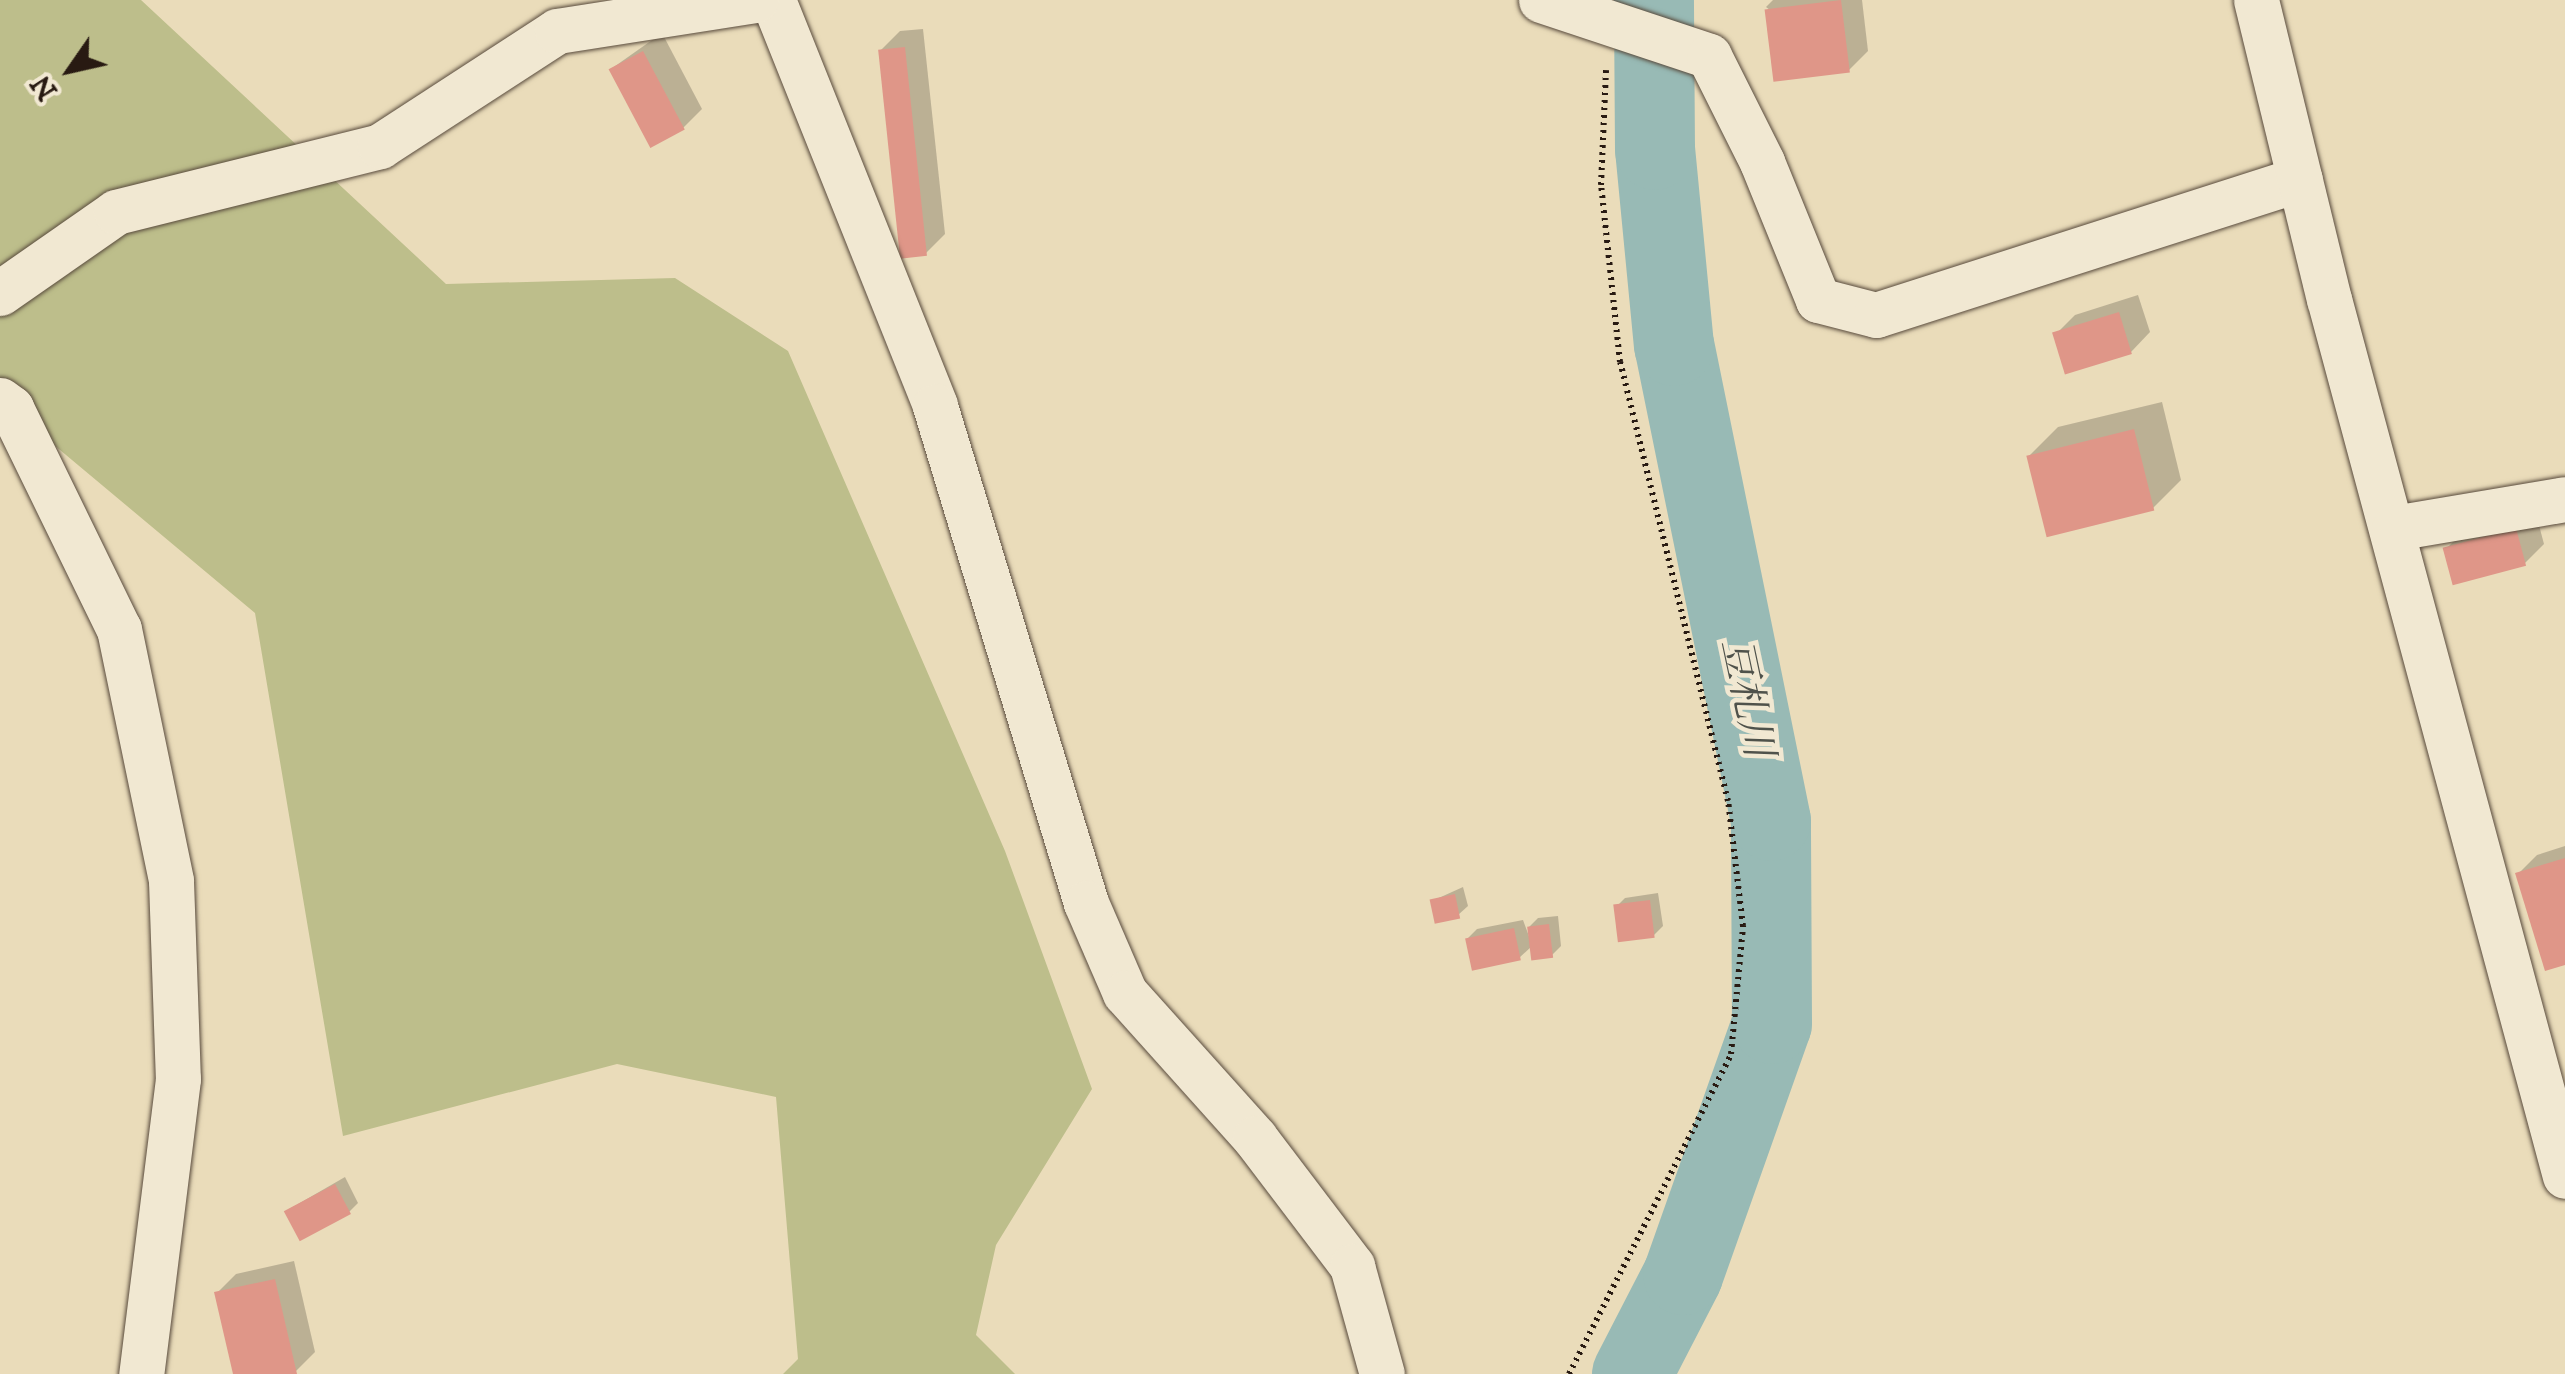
<!DOCTYPE html>
<html>
<head>
<meta charset="utf-8">
<style>
	body { margin:0 }
	#map { position:relative; width:2565px; height:1374px; overflow:hidden; background:#eadcba; font-family:"IM FELL DW Pica","Noto Serif JP",serif }
	div>[style] { position:absolute }
	.green>* { inset:0; background:#bdbe8b }
	.shadow>* { inset:0; background:#0003 }
	.river>* { height:80px; margin:-40px; padding:0 40px; transform-origin:40px; border-radius:40px; background:#98bab5 }
	.building>* { inset:0; background:#df9688; transform-origin:0 0 }
	.path>* { height:6px; margin-top:-3px; transform-origin:0; background:repeating-linear-gradient(90deg,#281a12 0 2.5px,transparent 0 7.5px) }
	.roads { filter:drop-shadow(0 0 2px #584a3c) drop-shadow(0 0 2px #584a3c) }
	.minor>* { height:45px; margin:-22.5px; padding:0 22.5px; transform-origin:22.5px; border-radius:22.5px; background:#f1e8d2 }
	span { translate:-50% -50%; white-space:nowrap; text-align:center; line-height:1.15; -webkit-text-stroke:9px #f1e8d2; paint-order:stroke }
	.water-label { font-size:40px; color:#4f524b; font-style:italic }
	.north { position:absolute; left:20px; top:20px; width:100px; height:100px; -webkit-text-stroke:8px #f1e8d2; paint-order:stroke; rotate:236deg; font-size:28px; font-weight:700; line-height:40px; text-align:center; color:#281a12 }
	.north::after { content:''; display:block; margin:auto; width:35px; height:45px; background:#281a12; clip-path:polygon(50% 0,100% 100%,50% 72%,0 100%) }
</style>
</head>
<body>
<div id="map">
	<div class="green">
		<i style="clip-path:polygon(0 0,141px 0,446px 284px,675px 278px,788px 351px,1005px 851px,1092px 1089px,996px 1245px,976px 1335px,1015px 1374px,783px 1374px,798px 1359px,776px 1097px,617px 1064px,343px 1136px,255px 613px,11px 409px,0 406px)"></i>
	</div>
	<div class="shadow">
		<i style="clip-path:polygon(1773px 0,1862px 0,1868px 51px,1849px 70px,1766px 7px)"></i>
		<i style="clip-path:polygon(923px 29px,945px 234px,926px 253px,881px 50px,900px 31px)"></i>
		<i style="clip-path:polygon(662px 33px,702px 109px,683px 128px,611px 69px)"></i>
		<i style="clip-path:polygon(2138px 295px,2150px 332px,2131px 352px,2056px 334px,2075px 315px)"></i>
		<i style="clip-path:polygon(2162px 402px,2181px 480px,2153px 508px,2029px 456px,2058px 427px)"></i>
		<i style="clip-path:polygon(2535px 510px,2544px 544px,2525px 563px,2446px 549px,2465px 530px)"></i>
		<i style="clip-path:polygon(2565px 846px,2565px 963px,2518px 874px,2537px 855px)"></i>
		<i style="clip-path:polygon(1463px 887px,1468px 906px,1458px 915px,1432px 901px)"></i>
		<i style="clip-path:polygon(1658px 893px,1663px 926px,1654px 935px,1616px 907px,1625px 898px)"></i>
		<i style="clip-path:polygon(1558px 916px,1561px 946px,1552px 955px,1532px 946px,1519px 958px,1468px 938px,1477px 929px,1523px 920px,1530px 939px,1529px 927px,1538px 918px)"></i>
		<i style="clip-path:polygon(345px 1177px,358px 1203px,349px 1212px,286px 1211px)"></i>
		<i style="clip-path:polygon(294px 1261px,315px 1352px,296px 1371px,236px 1374px,217px 1293px,236px 1274px)"></i>
	</div>
	<div class="river">
		<i style="left:1632px;top:1374px;width:111px;rotate:-62.7deg"></i>
		<i style="left:1683px;top:1275px;width:266px;rotate:-70.5deg"></i>
		<i style="left:1772px;top:1024px;width:203px;rotate:-90.3deg"></i>
		<i style="left:1771px;top:821px;width:485px;rotate:-101.5deg"></i>
		<i style="left:1674px;top:346px;width:197px;rotate:-95.5deg"></i>
		<i style="left:1655px;top:150px;width:150px;rotate:-90.4deg"></i>
	</div>
	<div class="building">
		<i style="left:1841px;top:0;width:73px;height:77px;rotate:83deg"></i>
		<i style="left:905px;top:47px;width:210px;height:27px;rotate:84deg"></i>
		<i style="left:643px;top:51px;width:89px;height:39px;rotate:62deg"></i>
		<i style="left:2119px;top:312px;width:44px;height:70px;rotate:73deg"></i>
		<i style="left:2134px;top:429px;width:84px;height:111px;rotate:76deg"></i>
		<i style="left:2516px;top:528px;width:39px;height:76px;rotate:75deg"></i>
		<i style="clip-path:polygon(2565px 858px,2565px 965px,2545px 971px,2515px 873px)"></i>
		<i style="left:1455px;top:894px;width:25px;height:26px;rotate:78deg"></i>
		<i style="left:1650px;top:900px;width:38px;height:37px;rotate:83deg"></i>
		<i style="left:1549px;top:924px;width:34px;height:22px;rotate:83deg"></i>
		<i style="left:1514px;top:928px;width:33px;height:50px;rotate:78deg"></i>
		<i style="left:335px;top:1184px;width:34px;height:58px;rotate:62deg"></i>
		<i style="clip-path:polygon(275px 1279px,297px 1374px,233px 1374px,214px 1292px)"></i>
	</div>
	<div class="path">
		<i style="left:1569px;top:1374px;width:359px;rotate:-63.1deg"></i>
		<i style="left:1731px;top:1054px;width:129px;rotate:-84.6deg"></i>
		<i style="left:1743px;top:926px;width:126px;rotate:-96.8deg"></i>
		<i style="left:1728px;top:801px;width:452px;rotate:-103.8deg"></i>
		<i style="left:1620px;top:362px;width:178px;rotate:-96.1deg"></i>
		<i style="left:1601px;top:185px;width:115px;rotate:-87.5deg"></i>
	</div>
	<div class="roads">
		<div class="minor">
			<i style="left:773px;top:0;width:437px;rotate:68.2deg"></i>
			<i style="left:935px;top:406px;width:519px;rotate:73.1deg"></i>
			<i style="left:1086px;top:903px;width:98px;rotate:66.6deg"></i>
			<i style="left:1125px;top:993px;width:195px;rotate:48.1deg"></i>
			<i style="left:1255px;top:1138px;width:161px;rotate:52.8deg"></i>
			<i style="left:1352px;top:1266px;width:112px;rotate:74.5deg"></i>
			<i style="left:1541px;top:0;width:177px;rotate:18.4deg"></i>
			<i style="left:1709px;top:56px;width:119px;rotate:63.4deg"></i>
			<i style="left:1762px;top:162px;width:149px;rotate:67.9deg"></i>
			<i style="left:1818px;top:300px;width:60px;rotate:14.5deg"></i>
			<i style="left:1876px;top:315px;width:445px;rotate:-17.8deg"></i>
			<i style="left:2256px;top:0;width:308px;rotate:76.3deg"></i>
			<i style="left:2329px;top:299px;width:908px;rotate:74.94deg"></i>
			<i style="left:0;top:293px;width:141px;rotate:-34.9deg"></i>
			<i style="left:116px;top:212px;width:272px;rotate:-14deg"></i>
			<i style="left:380px;top:146px;width:211px;rotate:-33deg"></i>
			<i style="left:557px;top:31px;width:201px;rotate:-8.9deg"></i>
			<i style="left:0;top:400px;width:14px;rotate:36deg"></i>
			<i style="left:11px;top:408px;width:246px;rotate:64deg"></i>
			<i style="left:119px;top:629px;width:257px;rotate:78.3deg"></i>
			<i style="left:171px;top:881px;width:198px;rotate:88deg"></i>
			<i style="left:178px;top:1079px;width:297px;rotate:97.1deg"></i>
			<i style="left:2394px;top:528px;width:173px;rotate:-9.6deg"></i>
		</div>
	</div>
	<div class="water-label">
		<span style="left:1746px;top:698px;rotate:78deg">豆札川</span>
	</div>
	<div class="north">N</div>
</div>
</body>
</html>
